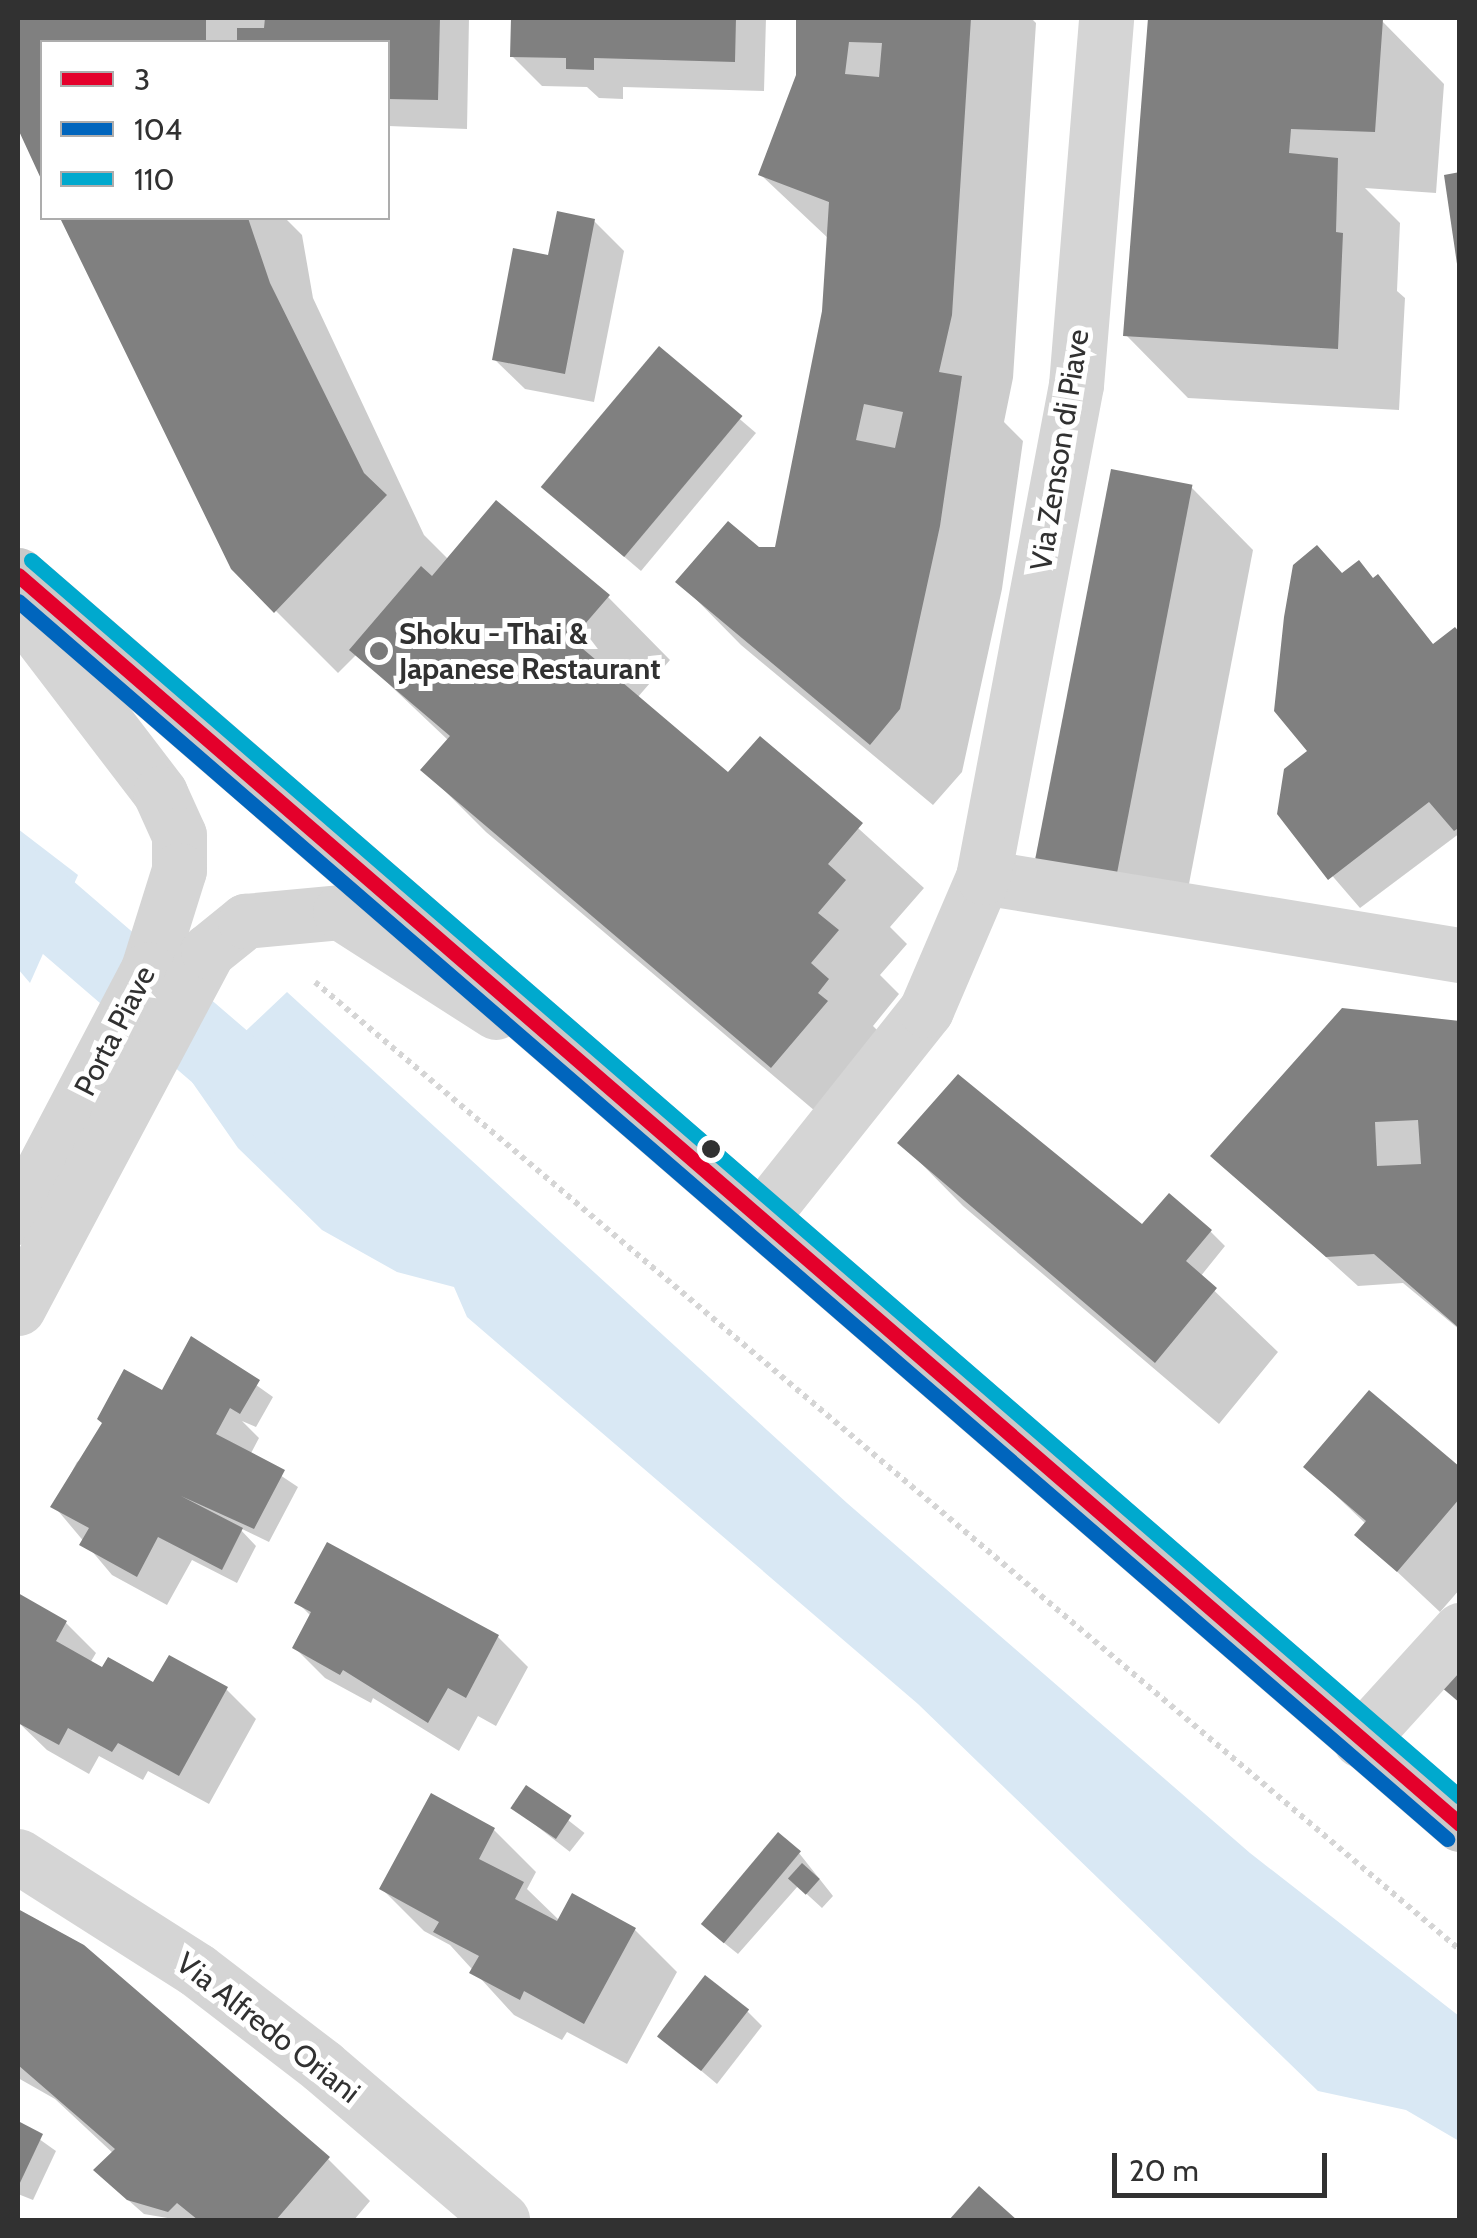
<!DOCTYPE html>
<html>
<head>
<meta charset="utf-8">
<style>
	body { margin:0 }
	#map { position:relative; width:1477px; height:2238px; overflow:hidden; background:#fff; font-family:Cabin,sans-serif }
	div>[style] { position:absolute }
	.water>* { inset:0; background:#d9e8f4 }
	.shadow>* { inset:0; background:#0003; transform-origin:0 0 }
	.canal>* { height:75px; margin:-37.5px; padding:0 37.5px; transform-origin:37.5px; border-radius:37.5px; background:#d9e8f4 }
	.building>* { inset:0; background:#808080; transform-origin:0 0 }
	.path>* { height:6px; margin-top:-3px; transform-origin:0; background:repeating-linear-gradient(90deg,#d5d5d5 0 5px,transparent 0 10px) }
	.minor>* { height:55px; margin:-27.5px; padding:0 27.5px; transform-origin:27.5px; border-radius:27.5px; background:#d5d5d5 }
	.major>* { height:55px; margin:-27.5px; padding:0 27.5px; transform-origin:27.5px; border-radius:27.5px; background:#c9c9c9 }
	.bus-1>* { height:15px; margin:-7.5px; padding:0 7.5px; transform-origin:7.5px; border-radius:7.5px; background:#e4002b }
	.bus-2>* { height:15px; margin:-7.5px; padding:0 7.5px; transform-origin:7.5px; border-radius:7.5px; background:#0065bd }
	.bus-3>* { height:15px; margin:-7.5px; padding:0 7.5px; transform-origin:7.5px; border-radius:7.5px; background:#00a9ce }
	.dots>* { width:28px; height:28px; translate:-50% -50%; box-sizing:border-box; border:5px solid #fff; border-radius:50% }
	span { translate:-50% -50%; white-space:nowrap; text-align:center; line-height:1.15; -webkit-text-stroke:10px #fff; paint-order:stroke }
	.street-label { font-size:30px; color:#313131 }
	.poi-label { font-size:30px; color:#313131; font-weight:700 }
	.left { translate:0 -50%; text-align:left }
	.frame { position:absolute; inset:0; border:20px solid #313131; pointer-events:none }
	.legend { position:absolute; left:40px; top:40px; width:350px; height:180px; box-sizing:border-box; background:#fff; border:2px solid #adadad; margin:0; padding:12px 18px; list-style:none; font-size:30px; color:#313131 }
	.legend li { display:flex; align-items:center; gap:20px; height:50px }
	.legend b { width:50px; border:2px solid #adadad }
	.scale { position:absolute; left:1112px; top:2153px; width:215px; height:45px; box-sizing:border-box; border:5px solid #313131; border-top:0; padding-left:12px; font-size:30px; line-height:35px; white-space:nowrap; color:#313131; -webkit-text-stroke:8px #fff; paint-order:stroke }
</style>
</head>
<body>
<div id="map">
	<div class="water">
		<i style="clip-path:polygon(18px 829px,78px 875px,30px 983px,18px 969px)"></i>
		<i style="clip-path:polygon(287px 992px,847px 1503px,1250px 1853px,1459px 2016px,1459px 2141px,1406px 2110px,1318px 2091px,918px 1704px,467px 1317px,454px 1287px,397px 1272px,322px 1230px,238px 1148px,192px 1082px)"></i>
	</div>
	<div class="shadow">
		<i style="clip-path:polygon(18px 18px,469px 18px,467px 129px,388px 126px,388px 42px,42px 42px,42px 173px,18px 122px)"></i>
		<i style="clip-path:polygon(514px 18px,766px 18px,764px 91px,623px 87px,623px 99px,599px 98px,587px 87px,542px 86px,512px 56px)"></i>
		<i style="clip-path:polygon(798px 18px,1031px 18px,1036px 23px,1013px 378px,1004px 422px,1023px 441px,1002px 589px,962px 772px,933px 805px,741px 645px,679px 582px,758px 550px,777px 550px,824px 312px,829px 239px,761px 175px,798px 76px)"></i>
		<i style="clip-path:polygon(1150px 18px,1382px 21px,1444px 84px,1436px 193px,1365px 188px,1400px 223px,1397px 291px,1405px 298px,1399px 410px,1188px 398px,1126px 335px)"></i>
		<i style="clip-path:polygon(64px 218px,285px 218px,302px 235px,313px 298px,424px 535px,449px 560px,608px 597px,670px 660px,637px 698px,729px 776px,761px 740px,924px 888px,890px 927px,907px 944px,880px 975px,899px 994px,873px 1026px,890px 1043px,835px 1128px,486px 832px,424px 770px,449px 741px,357px 654px,338px 673px,233px 568px)"></i>
		<i style="clip-path:polygon(594px 221px,624px 251px,594px 402px,525px 389px,494px 359px,550px 258px)"></i>
		<i style="clip-path:polygon(659px 350px,756px 433px,641px 571px,560px 502px)"></i>
		<i style="clip-path:polygon(1191px 487px,1253px 550px,1179px 936px,1101px 920px)"></i>
		<i style="clip-path:polygon(1359px 564px,1433px 647px,1460px 635px,1460px 833px,1360px 908px,1279px 814px,1310px 752px,1343px 576px)"></i>
		<i style="clip-path:polygon(1460px 1023px,1460px 1330px,1403px 1283px,1358px 1286px,1214px 1156px)"></i>
		<i style="clip-path:polygon(901px 1143px,1157px 1241px,1210px 1231px,1225px 1246px,1200px 1277px,1278px 1352px,1219px 1424px,963px 1206px)"></i>
		<i style="clip-path:polygon(192px 1339px,273px 1397px,256px 1427px,242px 1421px,259px 1438px,250px 1455px,298px 1487px,269px 1542px,238px 1527px,256px 1546px,237px 1583px,192px 1560px,167px 1605px,112px 1575px,54px 1506px,77px 1462px,163px 1393px)"></i>
		<i style="clip-path:polygon(1306px 1467px,1460px 1470px,1460px 1589px,1440px 1612px,1358px 1535px,1366px 1524px)"></i>
		<i style="clip-path:polygon(18px 1596px,66px 1623px,96px 1653px,90px 1663px,154px 1686px,226px 1689px,256px 1719px,209px 1804px,148px 1771px,143px 1780px,99px 1756px,89px 1774px,47px 1750px,18px 1722px)"></i>
		<i style="clip-path:polygon(297px 1602px,498px 1637px,528px 1667px,496px 1726px,478px 1716px,459px 1751px,373px 1698px,371px 1703px,325px 1678px,295px 1648px,312px 1617px)"></i>
		<i style="left:527px;top:1788px;width:73px;height:24px;rotate:38deg"></i>
		<i style="clip-path:polygon(494px 1830px,536px 1872px,527px 1889px,560px 1921px,573px 1897px,635px 1930px,677px 1972px,627px 2064px,567px 2032px,562px 2040px,514px 2015px,450px 1945px,424px 1931px,382px 1889px)"></i>
		<i style="clip-path:polygon(799px 1853px,833px 1896px,822px 1908px,798px 1886px,738px 1954px,718px 1938px)"></i>
		<i style="clip-path:polygon(18px 1912px,82px 1947px,328px 2159px,370px 2201px,354px 2220px,179px 2220px,144px 2214px,111px 2185px,131px 2170px,55px 2099px,18px 2078px)"></i>
		<i style="clip-path:polygon(747px 2011px,762px 2026px,717px 2084px,661px 2037px)"></i>
		<i style="clip-path:polygon(18px 2124px,56px 2151px,33px 2200px,18px 2194px)"></i>
	</div>
	<div class="canal">
		<i style="left:18px;top:883px;width:369px;rotate:40.7deg"></i>
	</div>
	<div class="building">
		<i style="clip-path:polygon(18px 18px,206px 18px,206px 42px,42px 42px,42px 181px,18px 129px)"></i>
		<i style="clip-path:polygon(265px 18px,440px 18px,438px 100px,388px 99px,388px 42px,237px 42px,237px 28px,264px 28px)"></i>
		<i style="clip-path:polygon(511px 18px,736px 18px,735px 62px,594px 58px,594px 70px,566px 69px,566px 58px,510px 57px)"></i>
		<i style="clip-path:polygon(evenodd,796px 18px,971px 18px,952px 315px,939px 372px,962px 376px,940px 526px,900px 709px,870px 745px,675px 582px,728px 521px,759px 547px,775px 547px,822px 311px,829px 202px,758px 175px,796px 75px,796px 18px,849px 42px,882px 43px,879px 77px,845px 74px,849px 42px,796px 18px,864px 404px,903px 412px,895px 448px,856px 440px,864px 404px)"></i>
		<i style="clip-path:polygon(1148px 18px,1383px 19px,1375px 132px,1291px 129px,1289px 153px,1338px 158px,1336px 232px,1343px 233px,1338px 349px,1123px 336px)"></i>
		<i style="clip-path:polygon(1460px 172px,1460px 264px,1457px 264px,1444px 175px)"></i>
		<i style="clip-path:polygon(557px 211px,595px 219px,565px 374px,492px 360px,513px 248px,548px 255px)"></i>
		<i style="clip-path:polygon(60px 218px,248px 218px,270px 283px,364px 473px,387px 495px,274px 613px,231px 569px)"></i>
		<i style="left:659px;top:346px;width:109px;height:184px;rotate:40deg"></i>
		<i style="left:1111px;top:469px;width:83px;height:397px;rotate:11deg"></i>
		<i style="clip-path:polygon(496px 500px,610px 595px,572px 639px,576px 643px,728px 772px,760px 736px,863px 823px,828px 864px,846px 880px,818px 913px,839px 930px,811px 963px,829px 979px,818px 993px,828px 1001px,771px 1068px,420px 770px,450px 736px,349px 650px,421px 566px,432px 576px)"></i>
		<i style="clip-path:polygon(1317px 545px,1342px 573px,1359px 560px,1373px 578px,1378px 574px,1433px 644px,1455px 627px,1460px 633px,1460px 827px,1454px 831px,1429px 802px,1328px 880px,1277px 814px,1284px 769px,1307px 751px,1274px 711px,1284px 617px,1293px 565px)"></i>
		<i style="clip-path:polygon(evenodd,1342px 1008px,1460px 1021px,1460px 1329px,1374px 1254px,1326px 1257px,1210px 1156px,1342px 1008px,1418px 1120px,1421px 1164px,1377px 1166px,1375px 1122px,1418px 1120px)"></i>
		<i style="clip-path:polygon(958px 1074px,1142px 1224px,1169px 1193px,1212px 1230px,1186px 1261px,1217px 1288px,1155px 1363px,897px 1143px)"></i>
		<i style="clip-path:polygon(191px 1336px,260px 1380px,240px 1414px,230px 1408px,216px 1434px,285px 1470px,254px 1529px,181px 1496px,243px 1528px,222px 1570px,158px 1537px,137px 1577px,79px 1545px,89px 1528px,50px 1507px,102px 1423px,97px 1419px,124px 1369px,162px 1390px)"></i>
		<i style="clip-path:polygon(1369px 1390px,1460px 1467px,1460px 1498px,1397px 1572px,1354px 1535px,1366px 1521px,1303px 1467px)"></i>
		<i style="clip-path:polygon(327px 1542px,499px 1635px,466px 1698px,448px 1688px,428px 1723px,343px 1670px,340px 1675px,292px 1648px,311px 1612px,294px 1603px)"></i>
		<i style="clip-path:polygon(18px 1593px,67px 1621px,56px 1641px,102px 1667px,108px 1657px,153px 1682px,169px 1655px,228px 1687px,179px 1776px,118px 1743px,112px 1752px,68px 1728px,59px 1745px,18px 1723px)"></i>
		<i style="clip-path:polygon(1460px 1652px,1460px 1703px,1434px 1681px)"></i>
		<i style="left:526px;top:1785px;width:55px;height:28px;rotate:34deg"></i>
		<i style="clip-path:polygon(431px 1793px,495px 1828px,479px 1859px,524px 1882px,515px 1899px,557px 1921px,572px 1893px,636px 1928px,584px 2024px,524px 1991px,520px 2000px,469px 1973px,479px 1956px,433px 1932px,439px 1922px,379px 1889px)"></i>
		<i style="left:778px;top:1832px;width:30px;height:120px;rotate:40deg"></i>
		<i style="left:802px;top:1863px;width:24px;height:21px;rotate:42deg"></i>
		<i style="clip-path:polygon(18px 1909px,84px 1945px,330px 2157px,276px 2220px,198px 2220px,177px 2203px,168px 2212px,127px 2200px,93px 2170px,115px 2149px,18px 2065px)"></i>
		<i style="left:705px;top:1975px;width:56px;height:78px;rotate:38deg"></i>
		<i style="clip-path:polygon(18px 2121px,43px 2134px,18px 2187px)"></i>
		<i style="clip-path:polygon(979px 2186px,1017px 2220px,949px 2220px)"></i>
	</div>
	<div class="path">
		<i style="left:315px;top:982px;width:1499px;rotate:40.21deg"></i>
	</div>
	<div class="minor">
		<i style="left:18px;top:607px;width:234px;rotate:52.6deg"></i>
		<i style="left:160px;top:793px;width:46px;rotate:65.7deg"></i>
		<i style="left:179px;top:835px;width:35px;rotate:90deg"></i>
		<i style="left:179px;top:870px;width:104px;rotate:107.4deg"></i>
		<i style="left:148px;top:969px;width:280px;rotate:117.7deg"></i>
		<i style="left:983px;top:877px;width:483px;rotate:9.3deg"></i>
		<i style="left:763px;top:1215px;width:262px;rotate:-51.5deg"></i>
		<i style="left:926px;top:1010px;width:145px;rotate:-66.8deg"></i>
		<i style="left:983px;top:877px;width:501px;rotate:-79.3deg"></i>
		<i style="left:1076px;top:385px;width:368px;rotate:-85.3deg"></i>
		<i style="left:18px;top:1308px;width:404px;rotate:-62deg"></i>
		<i style="left:208px;top:951px;width:48px;rotate:-39deg"></i>
		<i style="left:245px;top:921px;width:95px;rotate:-5.4deg"></i>
		<i style="left:340px;top:912px;width:185px;rotate:32.7deg"></i>
		<i style="left:1360px;top:1740px;width:149px;rotate:-47.7deg"></i>
		<i style="left:18px;top:1856px;width:212px;rotate:32.5deg"></i>
		<i style="left:197px;top:1970px;width:158px;rotate:37.5deg"></i>
		<i style="left:322px;top:2066px;width:237px;rotate:40.5deg"></i>
	</div>
	<div class="major">
		<i style="left:18px;top:575px;width:1908px;rotate:40.9deg"></i>
	</div>
	<div class="bus-1">
		<i style="left:18px;top:575px;width:1908px;rotate:40.9deg"></i>
	</div>
	<div class="bus-2">
		<i style="left:18px;top:601px;width:1891px;rotate:40.9deg"></i>
	</div>
	<div class="bus-3">
		<i style="left:31px;top:560px;width:1890px;rotate:40.88deg"></i>
	</div>
	<div class="dots">
		<i style="left:379px;top:651px;background:#797979"></i>
		<i style="left:711px;top:1149px;background:#313131"></i>
	</div>
	<div class="street-label">
		<span style="left:1060px;top:450px;rotate:-81deg">Via Zenson di Piave</span>
		<span style="left:115px;top:1031px;rotate:-63deg">Porta Piave</span>
		<span style="left:268px;top:2028px;rotate:38deg">Via Alfredo Oriani</span>
	</div>
	<div class="poi-label">
		<span class="left" style="left:399px;top:651px">Shoku - Thai &amp;<br>Japanese Restaurant</span>
	</div>
	<div class="frame"></div>
	<ul class="legend">
	<li><b style="height:12px;background:#e4002b"></b>3</li>
	<li><b style="height:12px;background:#0065bd"></b>104</li>
	<li><b style="height:12px;background:#00a9ce"></b>110</li>
	</ul>
	<div class="scale">20 m</div>
</div>
</body>
</html>
